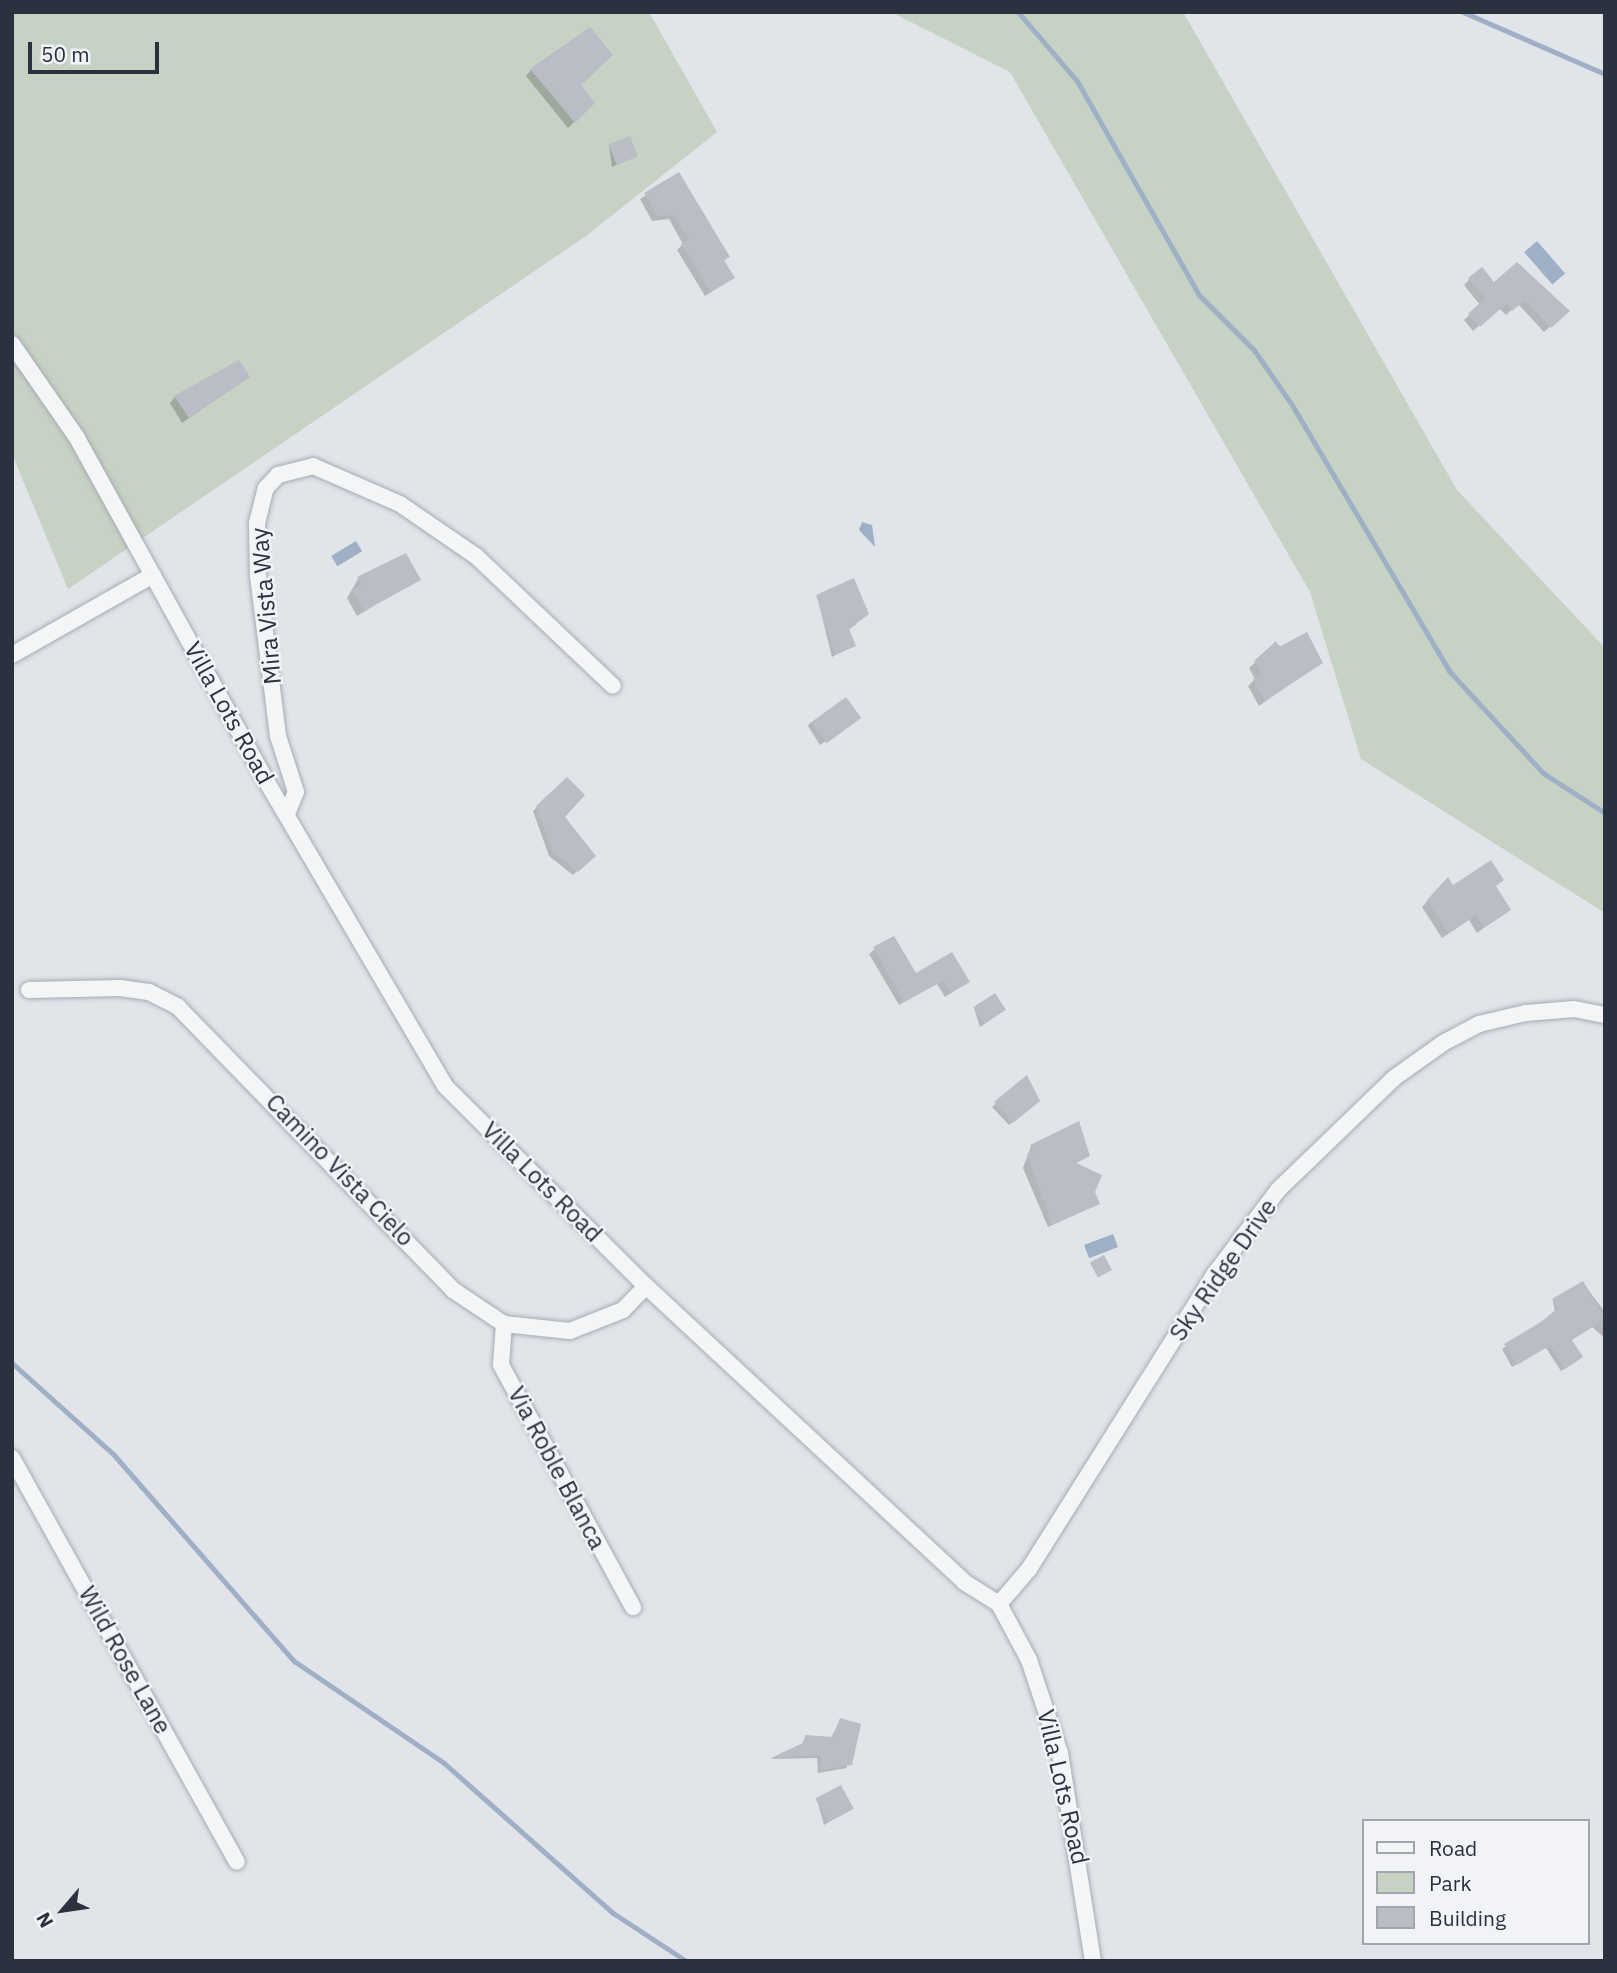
<!DOCTYPE html>
<html>
<head>
<meta charset="utf-8">
<style>
	body { margin:0 }
	#map { position:relative; width:1617px; height:1973px; overflow:hidden; background:#e1e4e9; font-family:"IBM Plex Sans",sans-serif }
	div>[style] { position:absolute }
	.green>* { inset:0; background:#c6d2c3 }
	.water>* { inset:0; background:#9fafc6; transform-origin:0 0 }
	.shadow>* { inset:0; background:#0003 }
	.stream>* { height:5px; margin:-2.5px; padding:0 2.5px; transform-origin:2.5px; border-radius:2.5px; background:#9fafc6 }
	.building>* { inset:0; background:#b9bdc5; transform-origin:0 0 }
	.roads { filter:drop-shadow(0 0 2px #a7abb3) drop-shadow(0 0 2px #a7abb3) }
	.minor>* { height:16px; margin:-8px; padding:0 8px; transform-origin:8px; border-radius:8px; background:#f4f5f7 }
	span { translate:-50% -50%; white-space:nowrap; text-align:center; line-height:1.15; -webkit-text-stroke:5px #f1f3f6; paint-order:stroke }
	.street-label { font-size:24px; color:#2b313f }
	.frame { position:absolute; inset:0; border:14px solid #2b313f; pointer-events:none }
	.legend { position:absolute; left:1362px; top:1819px; width:228px; height:126px; box-sizing:border-box; background:#f1f3f6; border:2px solid #a2a5ad; margin:0; padding:9px 12px; list-style:none; font-size:21px; color:#2b313f }
	.legend li { display:flex; align-items:center; gap:14px; height:35px }
	.legend b { width:35px; border:2px solid #a2a5ad }
	.north { position:absolute; left:28px; top:1875px; width:70px; height:70px; -webkit-text-stroke:5px #f1f3f6; paint-order:stroke; rotate:241deg; font-size:19px; font-weight:700; line-height:28px; text-align:center; color:#2b313f }
	.north::after { content:''; display:block; margin:auto; width:24px; height:32px; background:#2b313f; clip-path:polygon(50% 0,100% 100%,50% 72%,0 100%) }
	.scale { position:absolute; left:28px; top:42px; width:131px; height:32px; box-sizing:border-box; border:4px solid #2b313f; border-top:0; padding-left:9px; font-size:21px; line-height:24px; white-space:nowrap; color:#2b313f; -webkit-text-stroke:5px #f1f3f6; paint-order:stroke }
</style>
</head>
<body>
<div id="map">
	<div class="green">
		<i style="clip-path:polygon(12px 12px,649px 12px,717px 132px,586px 236px,68px 589px,12px 454px)"></i>
		<i style="clip-path:polygon(891px 12px,1183px 12px,1457px 490px,1605px 648px,1605px 913px,1361px 759px,1310px 592px,1010px 72px)"></i>
	</div>
	<div class="water">
		<i style="left:1537px;top:241px;width:43px;height:17px;rotate:49deg"></i>
		<i style="clip-path:polygon(862px 522px,872px 525px,875px 547px,859px 530px)"></i>
		<i style="left:356px;top:541px;width:12px;height:29px;rotate:59deg"></i>
		<i style="left:1113px;top:1234px;width:14px;height:31px;rotate:69deg"></i>
	</div>
	<div class="shadow">
		<i style="clip-path:polygon(531px 70px,578px 85px,593px 103px,568px 128px,526px 76px)"></i>
		<i style="clip-path:polygon(609px 146px,635px 156px,612px 167px)"></i>
		<i style="clip-path:polygon(678px 175px,728px 256px,723px 262px,733px 278px,705px 296px,677px 250px,683px 244px,669px 219px,652px 221px,640px 199px)"></i>
		<i style="clip-path:polygon(1470px 279px,1494px 285px,1567px 311px,1544px 332px,1518px 304px,1506px 315px,1499px 308px,1473px 331px,1464px 320px,1480px 305px,1464px 285px)"></i>
		<i style="clip-path:polygon(248px 377px,182px 423px,170px 403px,175px 397px)"></i>
		<i style="clip-path:polygon(358px 579px,418px 579px,357px 616px,347px 598px)"></i>
		<i style="clip-path:polygon(817px 596px,857px 624px,848px 630px,854px 645px,832px 657px)"></i>
		<i style="clip-path:polygon(1275px 644px,1321px 662px,1259px 706px,1248px 686px,1255px 679px,1249px 668px)"></i>
		<i style="clip-path:polygon(859px 718px,820px 745px,808px 726px,811px 722px)"></i>
		<i style="clip-path:polygon(567px 779px,563px 817px,593px 855px,573px 875px,549px 856px,533px 811px)"></i>
		<i style="clip-path:polygon(1447px 879px,1453px 887px,1494px 887px,1509px 910px,1477px 933px,1469px 920px,1442px 938px,1422px 907px)"></i>
		<i style="clip-path:polygon(875px 949px,915px 976px,968px 982px,945px 997px,937px 984px,899px 1005px,869px 954px)"></i>
		<i style="clip-path:polygon(974px 1008px,1000px 1013px,980px 1027px)"></i>
		<i style="clip-path:polygon(1026px 1078px,1034px 1104px,1009px 1125px,992px 1107px)"></i>
		<i style="clip-path:polygon(1031px 1146px,1088px 1156px,1075px 1164px,1098px 1204px,1048px 1227px,1023px 1168px)"></i>
		<i style="clip-path:polygon(1583px 1283px,1605px 1312px,1605px 1338px,1592px 1327px,1570px 1341px,1577px 1361px,1561px 1371px,1546px 1348px,1512px 1367px,1502px 1349px,1542px 1323px,1555px 1313px,1553px 1301px)"></i>
		<i style="clip-path:polygon(840px 1720px,847px 1768px,818px 1773px,817px 1758px,771px 1759px,802px 1745px,805px 1737px,831px 1738px)"></i>
		<i style="clip-path:polygon(817px 1800px,851px 1809px,824px 1825px)"></i>
	</div>
	<div class="stream">
		<i style="left:1018px;top:12px;width:91px;rotate:49.5deg"></i>
		<i style="left:1077px;top:81px;width:246px;rotate:60.3deg"></i>
		<i style="left:1199px;top:295px;width:78px;rotate:45deg"></i>
		<i style="left:1254px;top:350px;width:67px;rotate:55.4deg"></i>
		<i style="left:1292px;top:405px;width:309px;rotate:59.4deg"></i>
		<i style="left:1449px;top:671px;width:139px;rotate:47.3deg"></i>
		<i style="left:1543px;top:773px;width:74px;rotate:32.8deg"></i>
		<i style="left:1463px;top:12px;width:155px;rotate:23.6deg"></i>
		<i style="left:12px;top:1363px;width:137px;rotate:42deg"></i>
		<i style="left:114px;top:1455px;width:274px;rotate:48.9deg"></i>
		<i style="left:294px;top:1661px;width:181px;rotate:34.2deg"></i>
		<i style="left:444px;top:1763px;width:226px;rotate:41.6deg"></i>
		<i style="left:613px;top:1913px;width:87px;rotate:33.3deg"></i>
	</div>
	<div class="building">
		<i style="clip-path:polygon(590px 27px,613px 55px,581px 85px,595px 103px,575px 123px,530px 69px)"></i>
		<i style="left:630px;top:136px;width:22px;height:23px;rotate:69deg"></i>
		<i style="clip-path:polygon(679px 172px,730px 257px,724px 260px,735px 278px,711px 292px,681px 244px,689px 239px,674px 215px,658px 216px,644px 193px)"></i>
		<i style="clip-path:polygon(1517px 262px,1570px 311px,1551px 328px,1525px 300px,1512px 311px,1506px 304px,1480px 327px,1468px 314px,1485px 298px,1468px 278px,1482px 267px,1494px 282px)"></i>
		<i style="clip-path:polygon(239px 360px,250px 377px,189px 418px,174px 396px)"></i>
		<i style="clip-path:polygon(406px 553px,421px 580px,364px 611px,352px 590px,362px 585px,357px 577px)"></i>
		<i style="clip-path:polygon(854px 578px,869px 614px,849px 629px,856px 646px,835px 655px,816px 595px)"></i>
		<i style="clip-path:polygon(1307px 632px,1323px 663px,1265px 701px,1253px 679px,1262px 674px,1254px 661px,1276px 641px,1279px 647px)"></i>
		<i style="left:846px;top:697px;width:26px;height:43px;rotate:54deg"></i>
		<i style="clip-path:polygon(567px 777px,585px 795px,565px 817px,596px 856px,578px 872px,553px 852px,536px 806px)"></i>
		<i style="clip-path:polygon(1491px 860px,1504px 880px,1496px 886px,1511px 910px,1484px 928px,1476px 915px,1448px 933px,1427px 900px,1448px 877px,1453px 885px)"></i>
		<i style="clip-path:polygon(894px 936px,916px 973px,952px 952px,970px 982px,951px 993px,943px 980px,904px 1002px,873px 947px)"></i>
		<i style="left:995px;top:993px;width:20px;height:26px;rotate:57deg"></i>
		<i style="clip-path:polygon(1027px 1075px,1040px 1101px,1013px 1123px,994px 1102px)"></i>
		<i style="clip-path:polygon(1079px 1121px,1090px 1156px,1076px 1163px,1102px 1175px,1095px 1192px,1100px 1204px,1052px 1225px,1027px 1154px,1033px 1152px,1030px 1145px)"></i>
		<i style="left:1104px;top:1255px;width:17px;height:16px;rotate:62deg"></i>
		<i style="clip-path:polygon(1583px 1281px,1605px 1319px,1572px 1340px,1583px 1357px,1565px 1369px,1550px 1345px,1517px 1365px,1504px 1344px,1541px 1322px,1558px 1308px,1552px 1299px)"></i>
		<i style="clip-path:polygon(840px 1718px,861px 1724px,852px 1765px,821px 1770px,820px 1755px,771px 1758px,805px 1742px,805px 1735px,833px 1737px)"></i>
		<i style="left:841px;top:1785px;width:27px;height:29px;rotate:62deg"></i>
	</div>
	<div class="roads">
		<div class="minor">
			<i style="left:12px;top:344px;width:114px;rotate:55.3deg"></i>
			<i style="left:77px;top:438px;width:395px;rotate:61.1deg"></i>
			<i style="left:268px;top:784px;width:351px;rotate:59.6deg"></i>
			<i style="left:446px;top:1087px;width:282px;rotate:44.9deg"></i>
			<i style="left:646px;top:1286px;width:434px;rotate:42.9deg"></i>
			<i style="left:964px;top:1582px;width:41px;rotate:32.2deg"></i>
			<i style="left:999px;top:1604px;width:64px;rotate:61.8deg"></i>
			<i style="left:1029px;top:1660px;width:98px;rotate:71.6deg"></i>
			<i style="left:1060px;top:1753px;width:211px;rotate:81deg"></i>
			<i style="left:12px;top:655px;width:162px;rotate:-29.6deg"></i>
			<i style="left:287px;top:814px;width:24px;rotate:-68deg"></i>
			<i style="left:296px;top:792px;width:59px;rotate:-107.8deg"></i>
			<i style="left:278px;top:736px;width:162px;rotate:-97.1deg"></i>
			<i style="left:258px;top:575px;width:52px;rotate:-91.1deg"></i>
			<i style="left:257px;top:523px;width:36px;rotate:-76deg"></i>
			<i style="left:266px;top:488px;width:18px;rotate:-47deg"></i>
			<i style="left:278px;top:475px;width:36px;rotate:-14deg"></i>
			<i style="left:313px;top:466px;width:95px;rotate:23.6deg"></i>
			<i style="left:400px;top:504px;width:93px;rotate:34.5deg"></i>
			<i style="left:477px;top:557px;width:187px;rotate:43.5deg"></i>
			<i style="left:29px;top:990px;width:91px;rotate:-1.3deg"></i>
			<i style="left:120px;top:988px;width:29px;rotate:8deg"></i>
			<i style="left:149px;top:992px;width:33px;rotate:27deg"></i>
			<i style="left:178px;top:1007px;width:395px;rotate:45.8deg"></i>
			<i style="left:453px;top:1290px;width:61px;rotate:33.7deg"></i>
			<i style="left:504px;top:1324px;width:66px;rotate:6.1deg"></i>
			<i style="left:570px;top:1331px;width:57px;rotate:-21.6deg"></i>
			<i style="left:623px;top:1310px;width:33px;rotate:-46deg"></i>
			<i style="left:504px;top:1324px;width:41px;rotate:94.2deg"></i>
			<i style="left:501px;top:1365px;width:276px;rotate:61.4deg"></i>
			<i style="left:12px;top:1458px;width:462px;rotate:60.9deg"></i>
			<i style="left:999px;top:1604px;width:46px;rotate:-49.4deg"></i>
			<i style="left:1029px;top:1569px;width:347px;rotate:-57.8deg"></i>
			<i style="left:1214px;top:1275px;width:106px;rotate:-53deg"></i>
			<i style="left:1278px;top:1190px;width:161px;rotate:-44deg"></i>
			<i style="left:1394px;top:1078px;width:60px;rotate:-35.5deg"></i>
			<i style="left:1443px;top:1043px;width:41px;rotate:-27.8deg"></i>
			<i style="left:1479px;top:1024px;width:48px;rotate:-13.2deg"></i>
			<i style="left:1526px;top:1013px;width:48px;rotate:-4.8deg"></i>
			<i style="left:1574px;top:1009px;width:32px;rotate:11deg"></i>
		</div>
	</div>
	<div class="street-label">
		<span style="left:266px;top:606px;rotate:-95deg">Mira Vista Way</span>
		<span style="left:229px;top:713px;rotate:61deg">Villa Lots Road</span>
		<span style="left:340px;top:1170px;rotate:46deg">Camino Vista Cielo</span>
		<span style="left:542px;top:1182px;rotate:45deg">Villa Lots Road</span>
		<span style="left:1223px;top:1270px;rotate:-55deg">Sky Ridge Drive</span>
		<span style="left:557px;top:1468px;rotate:62deg">Via Roble Blanca</span>
		<span style="left:125px;top:1660px;rotate:61deg">Wild Rose Lane</span>
		<span style="left:1063px;top:1787px;rotate:77deg">Villa Lots Road</span>
	</div>
	<div class="frame"></div>
	<ul class="legend">
	<li><b style="height:9px;background:#f4f5f7"></b>Road</li>
	<li><b style="height:19px;background:#c6d2c3"></b>Park</li>
	<li><b style="height:19px;background:#b9bdc5"></b>Building</li>
	</ul>
	<div class="north">N</div>
	<div class="scale">50 m</div>
</div>
</body>
</html>
